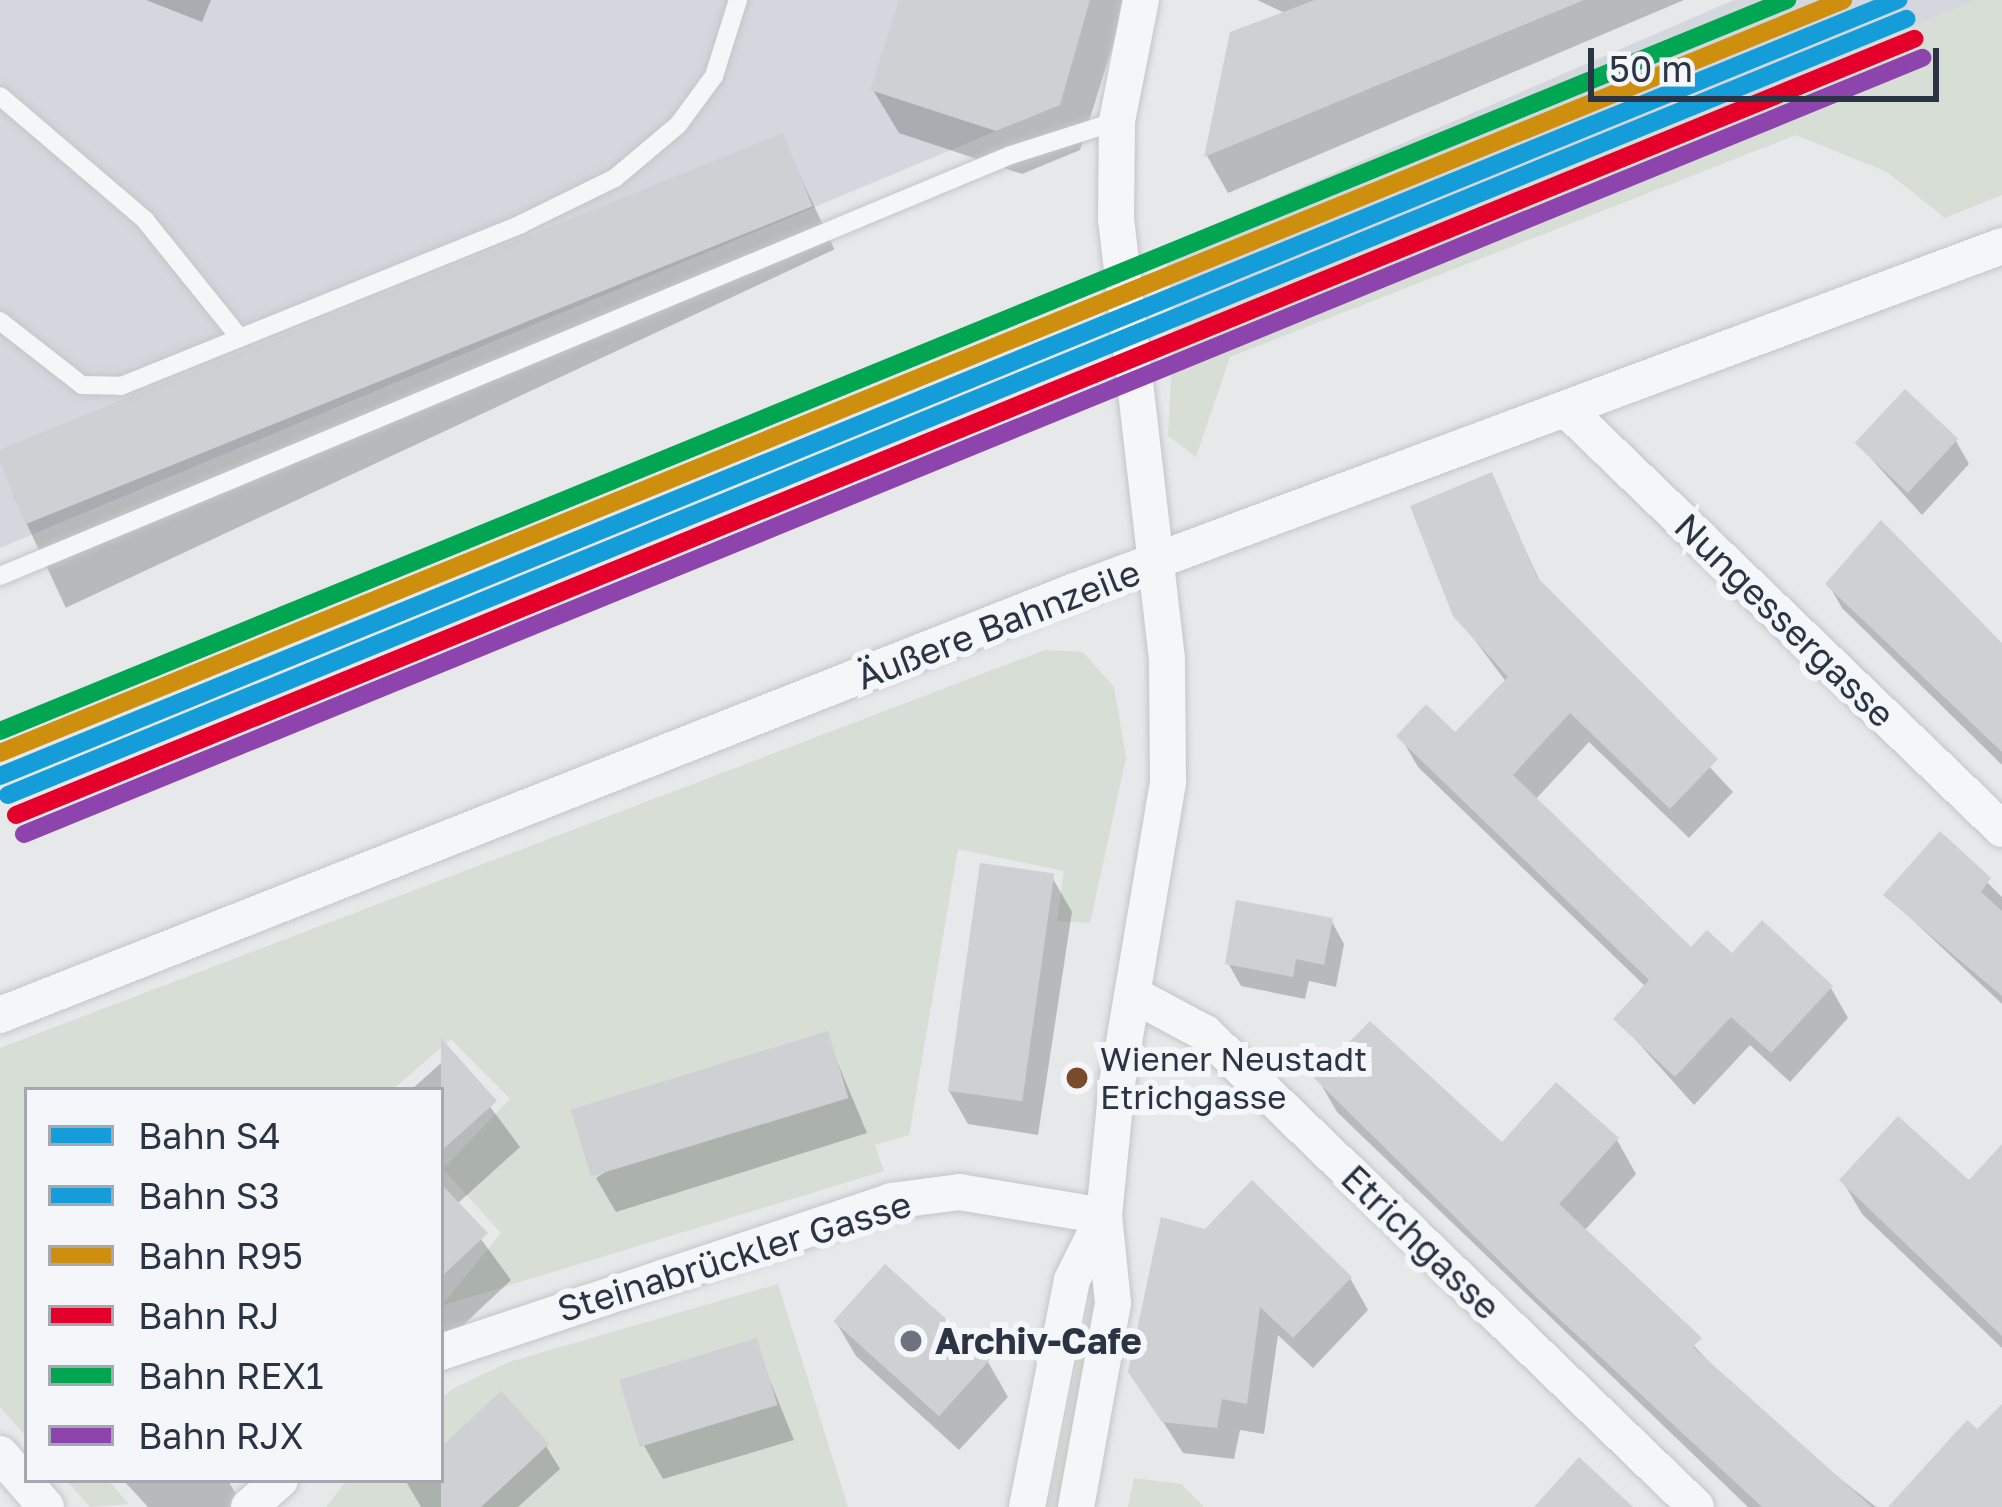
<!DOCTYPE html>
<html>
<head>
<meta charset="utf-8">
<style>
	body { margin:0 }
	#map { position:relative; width:2002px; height:1507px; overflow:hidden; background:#e6e8ea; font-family:"Golos Text",sans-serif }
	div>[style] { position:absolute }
	.built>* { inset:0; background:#d4d7dd }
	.green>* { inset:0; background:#d6ded6 }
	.shadow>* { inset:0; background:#0003; transform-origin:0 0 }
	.building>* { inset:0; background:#ced0d3; transform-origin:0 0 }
	.roads { filter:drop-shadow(0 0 3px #c4c6c8) drop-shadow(0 0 3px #c4c6c8) }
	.lane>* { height:18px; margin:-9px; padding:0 9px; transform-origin:9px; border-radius:9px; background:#f5f6f7 }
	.street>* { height:36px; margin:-18px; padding:0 18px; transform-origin:18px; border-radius:18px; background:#f5f6f7 }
	.rail-1>* { height:18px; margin:-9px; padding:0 9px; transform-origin:9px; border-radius:9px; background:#159dd9 }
	.rail-2>* { height:18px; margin:-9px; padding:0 9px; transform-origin:9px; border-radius:9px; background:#159dd9 }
	.rail-3>* { height:18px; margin:-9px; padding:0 9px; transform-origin:9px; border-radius:9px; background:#ce8f0e }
	.rail-4>* { height:18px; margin:-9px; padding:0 9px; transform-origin:9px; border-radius:9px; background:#e4002b }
	.rail-5>* { height:18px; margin:-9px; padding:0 9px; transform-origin:9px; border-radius:9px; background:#00a651 }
	.rail-6>* { height:18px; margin:-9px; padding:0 9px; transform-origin:9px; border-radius:9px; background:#8e44ad }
	.dots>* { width:33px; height:33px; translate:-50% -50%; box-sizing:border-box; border:6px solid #f4f6f9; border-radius:50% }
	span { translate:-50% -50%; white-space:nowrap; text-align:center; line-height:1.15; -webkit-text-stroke:12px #f4f6f9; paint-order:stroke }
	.bus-label { font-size:33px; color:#2b3445 }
	.left { translate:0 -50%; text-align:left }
	.street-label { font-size:36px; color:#2b3445 }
	.poi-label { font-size:36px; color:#2b3445; font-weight:700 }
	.legend { position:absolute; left:24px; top:1087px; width:420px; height:396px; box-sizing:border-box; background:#f4f6f9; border:3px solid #a4a8b1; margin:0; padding:15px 21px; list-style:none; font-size:36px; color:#2b3445 }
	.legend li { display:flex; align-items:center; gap:24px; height:60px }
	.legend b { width:60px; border:3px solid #a4a8b1 }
	.scale { position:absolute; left:1588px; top:48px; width:351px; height:54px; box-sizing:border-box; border:6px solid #2b3445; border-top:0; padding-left:15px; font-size:36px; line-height:42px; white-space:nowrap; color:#2b3445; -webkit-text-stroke:9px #f4f6f9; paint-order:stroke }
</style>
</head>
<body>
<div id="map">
	<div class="built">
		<i style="clip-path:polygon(0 0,1090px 0,1056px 106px,0 548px)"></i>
		<i style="clip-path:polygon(1734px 0,1977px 0,1771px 86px,1737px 112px,1716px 107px,1174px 321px,1165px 246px)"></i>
	</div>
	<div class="green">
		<i style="clip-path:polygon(1977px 0,2002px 0,2002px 195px,1945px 218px,1887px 172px,1796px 135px,1230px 357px,1196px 457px,1168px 436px,1174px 321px,1716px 107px,1737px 112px,1771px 86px)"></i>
		<i style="clip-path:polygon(1045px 650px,1083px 652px,1114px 687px,1126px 758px,1090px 923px,1057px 921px,1064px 871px,958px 849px,909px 1135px,875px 1145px,884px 1171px,441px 1306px,501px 1233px,443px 1169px,510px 1099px,451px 1039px,392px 1090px,27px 1090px,27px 1437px,0 1407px,0 1048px)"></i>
		<i style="clip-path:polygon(1099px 1282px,1058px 1507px,1048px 1507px,1093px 1284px)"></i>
		<i style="clip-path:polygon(778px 1284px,848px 1507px,326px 1507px,347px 1480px,441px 1480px,441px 1399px,452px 1389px,509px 1362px)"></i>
		<i style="clip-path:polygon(1134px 1478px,1181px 1484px,1204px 1507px,1128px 1507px)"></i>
		<i style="clip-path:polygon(66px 1480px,108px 1480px,129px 1504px,90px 1507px)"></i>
	</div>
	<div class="shadow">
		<i style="clip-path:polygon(146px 0,211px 0,202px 22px)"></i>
		<i style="clip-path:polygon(902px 0,1127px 0,1080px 150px,1022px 174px,899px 133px,873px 90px)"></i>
		<i style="clip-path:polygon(1684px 0,1228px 193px,1207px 156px,1232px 34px,1287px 14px,1257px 0)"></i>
		<i style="left:782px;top:137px;width:124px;height:848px;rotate:65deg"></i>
		<i style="clip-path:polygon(1956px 441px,1969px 464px,1922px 515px,1857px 443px)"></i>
		<i style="clip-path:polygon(1491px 476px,1543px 588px,1733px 792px,1689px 838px,1589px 742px,1535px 800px,1691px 951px,1831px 988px,1848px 1018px,1790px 1082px,1750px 1045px,1694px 1105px,1617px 1019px,1646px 987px,1418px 767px,1400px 736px,1455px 736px,1507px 683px,1456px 615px)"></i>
		<i style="clip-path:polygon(1829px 585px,2002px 645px,2002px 765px,1842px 608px)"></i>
		<i style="clip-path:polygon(1940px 836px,2002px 897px,2002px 1004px,1886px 895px)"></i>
		<i style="clip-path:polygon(1052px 877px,1072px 912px,1038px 1135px,968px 1124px,948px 1089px)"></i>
		<i style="clip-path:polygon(1331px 920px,1344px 944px,1336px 987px,1309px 981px,1305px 999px,1241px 986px,1228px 963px)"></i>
		<i style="clip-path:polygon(826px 1035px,867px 1133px,616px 1212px,596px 1178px)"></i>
		<i style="clip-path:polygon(451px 1054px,520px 1147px,456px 1205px,511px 1280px,441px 1346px,441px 1090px,411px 1090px)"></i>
		<i style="clip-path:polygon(1318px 1079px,1502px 1146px,1617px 1140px,1636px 1174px,1584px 1231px,1762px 1417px,1876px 1507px,1748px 1507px,1337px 1112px)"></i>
		<i style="clip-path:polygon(2002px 1149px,2002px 1348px,1862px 1214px,1842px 1180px,1969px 1184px)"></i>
		<i style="clip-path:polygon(1205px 1233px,1350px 1278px,1368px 1310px,1313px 1368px,1278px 1335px,1264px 1434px,1240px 1430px,1234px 1459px,1183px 1453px,1131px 1372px)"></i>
		<i style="clip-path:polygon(836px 1322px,988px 1362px,1008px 1397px,959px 1450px,856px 1356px)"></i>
		<i style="clip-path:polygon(756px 1346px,794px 1440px,663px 1479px,643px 1444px)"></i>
		<i style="clip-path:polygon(546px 1446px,560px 1469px,518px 1507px,421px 1507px,407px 1483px,441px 1480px,441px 1451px)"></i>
		<i style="clip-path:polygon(123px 1480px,228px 1480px,243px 1507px,148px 1507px)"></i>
	</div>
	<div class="building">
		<i style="clip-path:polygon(899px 0,1090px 0,1060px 105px,996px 131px,870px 90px)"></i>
		<i style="clip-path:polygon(1315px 0,1584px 0,1204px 157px,1230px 32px)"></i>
		<i style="left:783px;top:133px;width:79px;height:849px;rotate:68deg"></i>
		<i style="left:1905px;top:389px;width:73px;height:74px;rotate:43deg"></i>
		<i style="clip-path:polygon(1492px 472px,1537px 577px,1718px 759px,1670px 809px,1570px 713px,1513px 775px,1691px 947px,1707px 930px,1732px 953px,1762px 920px,1833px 986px,1771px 1053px,1731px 1017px,1675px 1077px,1613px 1019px,1649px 980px,1396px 736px,1426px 704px,1455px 732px,1508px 677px,1453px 616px,1410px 506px)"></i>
		<i style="clip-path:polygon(1881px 520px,2002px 643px,2002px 752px,1825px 584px)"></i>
		<i style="clip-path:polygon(1940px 831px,1991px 878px,1981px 892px,2002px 911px,2002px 996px,1883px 895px)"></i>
		<i style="left:980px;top:863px;width:75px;height:230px;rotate:8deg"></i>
		<i style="clip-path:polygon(1236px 900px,1333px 918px,1324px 965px,1296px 959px,1293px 977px,1225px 964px)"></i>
		<i style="clip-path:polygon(1370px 1021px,1502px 1142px,1556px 1082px,1619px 1138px,1559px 1204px,1702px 1338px,1693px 1347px,1872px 1507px,1762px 1507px,1538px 1299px,1314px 1078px)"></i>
		<i style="left:828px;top:1031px;width:70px;height:269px;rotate:73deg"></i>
		<i style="clip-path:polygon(441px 1038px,497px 1101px,441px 1151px)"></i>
		<i style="clip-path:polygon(1898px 1116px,1969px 1180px,2002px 1144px,2002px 1336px,1839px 1180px)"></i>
		<i style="clip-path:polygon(1252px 1180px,1352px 1277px,1293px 1338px,1260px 1307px,1247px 1404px,1222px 1399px,1217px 1428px,1162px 1422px,1128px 1372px,1161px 1217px,1205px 1229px)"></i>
		<i style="clip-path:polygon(441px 1184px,488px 1233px,441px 1277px)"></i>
		<i style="left:885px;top:1264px;width:142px;height:77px;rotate:42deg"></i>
		<i style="left:757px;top:1338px;width:70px;height:144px;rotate:73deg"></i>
		<i style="clip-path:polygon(501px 1391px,549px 1444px,481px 1507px,441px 1507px,441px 1447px)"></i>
		<i style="clip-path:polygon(2002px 1404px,2002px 1507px,1888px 1507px,1967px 1420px,1977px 1429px)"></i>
		<i style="clip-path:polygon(1579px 1457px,1633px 1507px,1534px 1507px)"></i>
	</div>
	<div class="roads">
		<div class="lane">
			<i style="left:0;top:96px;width:191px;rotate:40.5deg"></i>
			<i style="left:145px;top:220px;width:151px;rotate:51.2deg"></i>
			<i style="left:0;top:321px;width:104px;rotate:38deg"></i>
			<i style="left:82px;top:385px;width:39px;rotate:1deg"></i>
			<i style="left:121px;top:386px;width:432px;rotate:-22deg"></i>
			<i style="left:521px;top:224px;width:105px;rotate:-26.1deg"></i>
			<i style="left:615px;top:178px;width:82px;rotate:-40.1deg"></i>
			<i style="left:678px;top:125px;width:61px;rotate:-53.7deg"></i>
			<i style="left:714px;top:76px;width:80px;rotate:-72.5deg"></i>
			<i style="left:0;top:576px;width:1095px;rotate:-22.61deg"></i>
			<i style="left:1011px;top:155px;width:111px;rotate:-17.8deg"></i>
		</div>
		<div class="street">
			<i style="left:1569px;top:412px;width:601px;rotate:43.92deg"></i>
			<i style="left:1134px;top:995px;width:81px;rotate:28.2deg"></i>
			<i style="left:1205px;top:1033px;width:682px;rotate:43.99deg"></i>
			<i style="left:0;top:1015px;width:1156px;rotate:-21.53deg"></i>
			<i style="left:1075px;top:591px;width:989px;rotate:-20.41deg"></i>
			<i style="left:441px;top:1352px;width:475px;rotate:-18.5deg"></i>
			<i style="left:891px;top:1201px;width:69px;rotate:-7.5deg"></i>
			<i style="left:959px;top:1192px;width:147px;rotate:9.4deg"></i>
			<i style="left:0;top:1454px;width:70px;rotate:49deg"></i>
			<i style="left:249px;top:1507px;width:41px;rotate:-41.1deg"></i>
			<i style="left:1027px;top:1507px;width:231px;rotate:-78.8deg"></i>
			<i style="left:1072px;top:1280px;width:72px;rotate:-63.4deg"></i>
			<i style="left:1076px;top:1507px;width:207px;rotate:-79.7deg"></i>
			<i style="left:1113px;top:1303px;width:87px;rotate:-95.9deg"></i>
			<i style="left:1104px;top:1216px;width:133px;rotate:-84.4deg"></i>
			<i style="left:1117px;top:1084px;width:307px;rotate:-80.4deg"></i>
			<i style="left:1168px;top:781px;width:122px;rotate:-90.5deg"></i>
			<i style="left:1167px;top:659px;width:444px;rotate:-96.6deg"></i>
			<i style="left:1116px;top:218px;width:97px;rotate:-89.4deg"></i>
			<i style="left:1117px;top:121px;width:123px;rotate:-78.8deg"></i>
		</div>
	</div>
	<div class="rail-1">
		<i style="left:0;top:776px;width:2051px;rotate:-22.24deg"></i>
	</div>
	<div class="rail-2">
		<i style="left:8px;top:795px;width:2051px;rotate:-22.24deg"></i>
	</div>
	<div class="rail-3">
		<i style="left:0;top:753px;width:1991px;rotate:-22.22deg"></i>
	</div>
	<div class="rail-4">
		<i style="left:16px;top:815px;width:2051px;rotate:-22.24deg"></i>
	</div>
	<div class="rail-5">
		<i style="left:0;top:731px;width:1931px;rotate:-22.25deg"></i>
	</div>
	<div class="rail-6">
		<i style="left:24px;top:834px;width:2051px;rotate:-22.24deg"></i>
	</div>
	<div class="dots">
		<i style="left:1077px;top:1078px;background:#7a4b2a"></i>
		<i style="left:911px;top:1341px;background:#6c737f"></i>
	</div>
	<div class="bus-label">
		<span class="left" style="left:1100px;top:1078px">Wiener Neustadt<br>Etrichgasse</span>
	</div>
	<div class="street-label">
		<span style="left:1785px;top:620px;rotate:44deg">Nungessergasse</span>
		<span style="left:998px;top:624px;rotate:-21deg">Äußere Bahnzeile</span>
		<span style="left:1421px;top:1242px;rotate:44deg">Etrichgasse</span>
		<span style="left:734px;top:1256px;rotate:-17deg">Steinabrückler Gasse</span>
	</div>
	<div class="poi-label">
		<span class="left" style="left:935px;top:1341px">Archiv-Cafe</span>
	</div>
	<ul class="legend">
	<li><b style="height:15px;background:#159dd9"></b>Bahn S4</li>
	<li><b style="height:15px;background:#159dd9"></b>Bahn S3</li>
	<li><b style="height:15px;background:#ce8f0e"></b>Bahn R95</li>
	<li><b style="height:15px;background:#e4002b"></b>Bahn RJ</li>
	<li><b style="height:15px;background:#00a651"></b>Bahn REX1</li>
	<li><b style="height:15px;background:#8e44ad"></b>Bahn RJX</li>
	</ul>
	<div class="scale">50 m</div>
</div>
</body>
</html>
